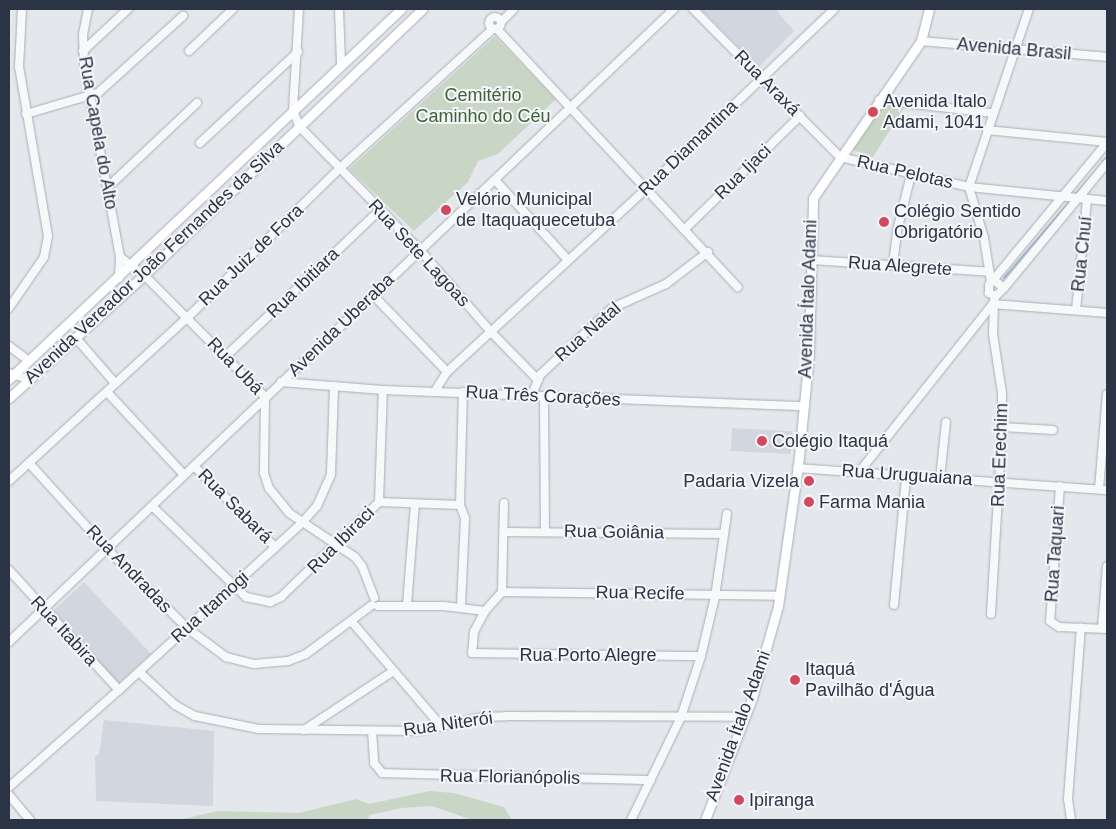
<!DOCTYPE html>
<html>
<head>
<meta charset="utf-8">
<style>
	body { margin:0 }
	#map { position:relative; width:1116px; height:829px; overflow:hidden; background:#e4e7ec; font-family:Helvetica,sans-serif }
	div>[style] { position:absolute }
	.built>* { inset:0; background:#d2d6de; transform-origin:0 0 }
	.green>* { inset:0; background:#c9d6c5 }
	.stream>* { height:2px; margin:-1px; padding:0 1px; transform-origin:1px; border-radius:1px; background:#9fb4cc }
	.roads { filter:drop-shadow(0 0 1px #a9aeb7) drop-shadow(0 0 1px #a9aeb7) }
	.minor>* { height:8px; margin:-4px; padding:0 4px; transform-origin:4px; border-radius:4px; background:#f7f8fa }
	.minor>.ring { margin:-4px; padding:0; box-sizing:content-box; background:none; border:8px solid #f7f8fa; border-radius:50% }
	.major>* { height:9px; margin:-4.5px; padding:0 4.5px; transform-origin:4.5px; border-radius:4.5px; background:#fff }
	.dots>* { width:14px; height:14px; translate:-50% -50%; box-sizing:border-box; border:2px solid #f4f6f9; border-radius:50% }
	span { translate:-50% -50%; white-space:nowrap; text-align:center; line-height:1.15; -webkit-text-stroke:4px #f4f6f9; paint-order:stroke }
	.street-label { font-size:18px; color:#2b3445 }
	.park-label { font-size:18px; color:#3f6138 }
	.poi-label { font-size:18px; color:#2b3445 }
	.left { translate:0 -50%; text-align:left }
	.right { translate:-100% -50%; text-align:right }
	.frame { position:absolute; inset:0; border:10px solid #2b3445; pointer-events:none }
</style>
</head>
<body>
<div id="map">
	<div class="built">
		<i style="clip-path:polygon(701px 9px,779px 9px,777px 11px,794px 31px,759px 67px)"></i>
		<i style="left:732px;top:428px;width:60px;height:23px;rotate:3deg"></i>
		<i style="left:84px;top:582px;width:98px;height:45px;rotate:47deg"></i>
		<i style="clip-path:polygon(104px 720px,214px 731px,213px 806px,96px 801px,95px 756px,99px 755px)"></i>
	</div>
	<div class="green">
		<i style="clip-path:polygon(495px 36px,556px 99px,498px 154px,478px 161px,468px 182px,414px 231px,349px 169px)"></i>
		<i style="clip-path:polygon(880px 104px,905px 106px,873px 157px,850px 149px)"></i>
		<i style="clip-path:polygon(430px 791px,454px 793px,504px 807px,512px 820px,472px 820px,432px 806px,401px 808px,370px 815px,367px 820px,178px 820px,218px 811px,299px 813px,356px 799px,369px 804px)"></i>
	</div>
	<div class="stream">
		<i style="left:1103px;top:162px;width:6px;rotate:-51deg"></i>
		<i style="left:1076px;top:194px;width:37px;rotate:-49deg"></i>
		<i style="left:1004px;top:278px;width:103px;rotate:-49.3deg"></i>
	</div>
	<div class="roads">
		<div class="minor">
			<i style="left:88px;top:9px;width:25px;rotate:101deg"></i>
			<i style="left:83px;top:34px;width:30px;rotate:88deg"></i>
			<i style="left:84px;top:64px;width:196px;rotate:79.4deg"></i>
			<i style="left:120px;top:257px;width:21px;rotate:93deg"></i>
			<i style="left:299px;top:9px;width:101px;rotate:93.4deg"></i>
			<i style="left:293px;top:110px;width:17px;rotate:69deg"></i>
			<i style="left:299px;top:126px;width:173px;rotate:45.7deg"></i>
			<i style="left:420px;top:250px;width:110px;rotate:49.1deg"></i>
			<i style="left:492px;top:333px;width:66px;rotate:45.6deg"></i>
			<i style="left:339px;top:9px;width:54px;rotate:87.9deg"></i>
			<i style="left:693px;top:9px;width:209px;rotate:45.2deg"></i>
			<i style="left:840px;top:157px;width:132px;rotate:13.1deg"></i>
			<i style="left:969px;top:187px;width:139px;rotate:5.8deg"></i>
			<i class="ring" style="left:489px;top:17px;width:4px;height:4px"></i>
			<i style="left:501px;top:22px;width:18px;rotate:-45deg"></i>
			<i style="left:497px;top:29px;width:353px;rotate:47deg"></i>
			<i style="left:921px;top:41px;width:187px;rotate:4.9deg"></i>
			<i style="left:83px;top:51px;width:62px;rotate:-43deg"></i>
			<i style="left:189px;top:51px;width:61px;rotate:-43.7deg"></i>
			<i style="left:879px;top:100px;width:114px;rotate:6.6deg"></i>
			<i style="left:26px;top:114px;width:75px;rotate:-16.3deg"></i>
			<i style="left:98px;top:93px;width:115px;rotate:-42.2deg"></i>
			<i style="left:987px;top:130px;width:121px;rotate:5.7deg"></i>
			<i style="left:200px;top:143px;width:134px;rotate:-42.9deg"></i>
			<i style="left:495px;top:180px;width:108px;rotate:47.6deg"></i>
			<i style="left:107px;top:188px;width:124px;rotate:-43.4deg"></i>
			<i style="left:686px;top:228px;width:160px;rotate:-44.5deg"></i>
			<i style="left:120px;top:257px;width:30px;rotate:37deg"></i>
			<i style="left:144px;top:275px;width:172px;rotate:45.2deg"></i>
			<i style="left:265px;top:397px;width:76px;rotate:90.8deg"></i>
			<i style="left:264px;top:473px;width:16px;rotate:72deg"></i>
			<i style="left:269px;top:488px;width:32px;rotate:51deg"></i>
			<i style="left:289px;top:513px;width:79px;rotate:33.7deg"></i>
			<i style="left:355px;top:557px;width:11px;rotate:52deg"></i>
			<i style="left:362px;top:566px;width:34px;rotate:69deg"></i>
			<i style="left:811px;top:260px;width:179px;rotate:3.8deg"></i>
			<i style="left:893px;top:265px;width:34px;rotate:-83deg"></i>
			<i style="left:897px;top:231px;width:58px;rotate:-76deg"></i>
			<i style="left:995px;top:281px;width:11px;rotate:38deg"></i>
			<i style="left:1004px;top:288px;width:11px;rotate:135deg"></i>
			<i style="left:996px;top:296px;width:8px;rotate:-157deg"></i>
			<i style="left:989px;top:293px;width:8px;rotate:-90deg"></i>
			<i style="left:989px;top:285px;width:185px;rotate:-50.3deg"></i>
			<i style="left:991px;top:282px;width:45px;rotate:-99deg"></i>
			<i style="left:984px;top:238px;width:53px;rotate:-106.4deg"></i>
			<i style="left:969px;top:187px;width:188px;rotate:-71.4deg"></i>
			<i style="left:1004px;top:288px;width:162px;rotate:-50.5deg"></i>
			<i style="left:373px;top:295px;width:107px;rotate:46.1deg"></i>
			<i style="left:9px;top:308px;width:62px;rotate:-55.5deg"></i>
			<i style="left:44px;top:257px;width:21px;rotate:-79deg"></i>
			<i style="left:48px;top:236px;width:171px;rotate:-99.7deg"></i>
			<i style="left:19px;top:67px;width:58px;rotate:-87deg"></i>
			<i style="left:1076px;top:310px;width:112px;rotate:-84.3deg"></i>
			<i style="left:76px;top:338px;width:60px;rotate:49.1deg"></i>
			<i style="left:9px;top:346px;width:25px;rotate:37deg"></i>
			<i style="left:226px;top:356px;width:212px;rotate:-43.5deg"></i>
			<i style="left:9px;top:373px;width:20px;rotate:18deg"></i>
			<i style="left:281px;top:382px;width:102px;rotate:4.5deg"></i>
			<i style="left:383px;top:390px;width:421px;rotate:2.2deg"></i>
			<i style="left:435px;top:391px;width:22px;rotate:-58deg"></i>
			<i style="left:447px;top:372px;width:272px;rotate:-42.6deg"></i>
			<i style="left:647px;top:188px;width:259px;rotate:-43.7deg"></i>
			<i style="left:107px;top:392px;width:113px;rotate:47.1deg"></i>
			<i style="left:532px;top:395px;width:22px;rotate:-68deg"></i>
			<i style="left:540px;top:375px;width:98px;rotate:-42.9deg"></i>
			<i style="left:612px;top:308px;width:59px;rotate:-24deg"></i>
			<i style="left:666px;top:284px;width:53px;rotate:-37.3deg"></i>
			<i style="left:544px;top:396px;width:135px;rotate:89.6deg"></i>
			<i style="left:1002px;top:427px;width:51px;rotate:3.4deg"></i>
			<i style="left:29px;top:463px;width:116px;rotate:47.8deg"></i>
			<i style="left:107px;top:549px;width:112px;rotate:44.6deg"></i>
			<i style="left:187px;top:628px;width:49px;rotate:36.6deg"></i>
			<i style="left:226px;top:657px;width:29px;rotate:14deg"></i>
			<i style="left:254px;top:664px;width:34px;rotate:-5deg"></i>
			<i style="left:288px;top:661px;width:19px;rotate:-21deg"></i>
			<i style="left:306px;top:654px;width:82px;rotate:-36.6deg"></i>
			<i style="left:194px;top:466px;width:115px;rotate:45deg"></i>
			<i style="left:797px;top:468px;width:311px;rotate:4.1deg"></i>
			<i style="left:860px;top:471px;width:213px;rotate:-51.5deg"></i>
			<i style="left:993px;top:304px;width:114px;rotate:4.5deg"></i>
			<i style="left:940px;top:479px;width:57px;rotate:-84deg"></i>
			<i style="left:9px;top:481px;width:243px;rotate:-42.5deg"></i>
			<i style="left:188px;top:317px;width:213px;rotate:-44.4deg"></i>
			<i style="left:340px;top:168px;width:207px;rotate:-42.3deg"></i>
			<i style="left:1060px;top:486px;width:135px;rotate:94.2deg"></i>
			<i style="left:1050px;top:621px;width:11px;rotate:34deg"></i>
			<i style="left:1059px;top:627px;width:48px;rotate:2.4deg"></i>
			<i style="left:1099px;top:489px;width:95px;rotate:-85.2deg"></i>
			<i style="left:379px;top:502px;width:81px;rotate:2.1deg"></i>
			<i style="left:504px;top:503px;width:89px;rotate:91.3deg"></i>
			<i style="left:502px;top:592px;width:25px;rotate:132deg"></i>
			<i style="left:485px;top:611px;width:24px;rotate:118deg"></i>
			<i style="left:474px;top:632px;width:21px;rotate:95deg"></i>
			<i style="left:472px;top:653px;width:229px;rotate:0.8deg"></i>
			<i style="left:460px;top:505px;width:113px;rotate:-88.5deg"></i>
			<i style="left:460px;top:505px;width:14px;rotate:69deg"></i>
			<i style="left:465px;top:518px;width:89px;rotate:92.6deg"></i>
			<i style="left:152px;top:506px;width:131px;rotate:44.1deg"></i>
			<i style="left:246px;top:597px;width:25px;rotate:12deg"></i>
			<i style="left:270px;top:602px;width:12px;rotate:-24deg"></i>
			<i style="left:281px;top:597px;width:136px;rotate:-44.1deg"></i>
			<i style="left:379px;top:502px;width:112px;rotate:-88deg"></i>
			<i style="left:504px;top:532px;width:220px;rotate:0.5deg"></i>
			<i style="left:9px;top:570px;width:163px;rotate:47.5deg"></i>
			<i style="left:502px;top:592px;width:277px;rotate:0.8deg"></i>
			<i style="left:407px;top:605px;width:101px;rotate:-85.5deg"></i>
			<i style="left:894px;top:605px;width:129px;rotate:-84.6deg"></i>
			<i style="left:378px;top:606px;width:66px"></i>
			<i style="left:444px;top:606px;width:41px;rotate:7deg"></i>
			<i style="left:991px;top:614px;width:187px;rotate:-86.6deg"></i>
			<i style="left:1002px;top:427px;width:34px;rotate:-90deg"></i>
			<i style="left:1002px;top:393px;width:60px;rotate:-98.7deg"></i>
			<i style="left:993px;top:334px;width:38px;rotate:-88deg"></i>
			<i style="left:352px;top:622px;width:138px;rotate:49.4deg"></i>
			<i style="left:1102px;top:628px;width:62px;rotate:-85.4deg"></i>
			<i style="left:9px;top:642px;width:918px;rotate:-43.59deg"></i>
			<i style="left:139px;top:672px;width:49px;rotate:42.5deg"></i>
			<i style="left:175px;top:705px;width:23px;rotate:29deg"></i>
			<i style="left:195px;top:716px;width:65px;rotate:11.5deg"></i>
			<i style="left:259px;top:729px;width:159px;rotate:0.7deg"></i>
			<i style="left:418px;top:731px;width:66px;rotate:-12.2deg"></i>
			<i style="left:483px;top:717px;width:24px;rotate:-2deg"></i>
			<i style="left:507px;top:716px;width:238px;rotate:0.2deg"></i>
			<i style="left:304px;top:730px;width:105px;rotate:-33.4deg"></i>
			<i style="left:372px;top:731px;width:32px;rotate:86deg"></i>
			<i style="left:374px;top:763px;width:13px;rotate:51deg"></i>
			<i style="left:382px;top:773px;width:269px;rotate:1.5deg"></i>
			<i style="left:9px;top:787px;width:147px;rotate:-41.4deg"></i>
			<i style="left:119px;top:690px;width:248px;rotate:-42.4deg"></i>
			<i style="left:302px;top:523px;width:23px;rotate:-49deg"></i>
			<i style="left:317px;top:506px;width:35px;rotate:-66deg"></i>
			<i style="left:331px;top:474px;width:88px;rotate:-88deg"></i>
			<i style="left:9px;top:795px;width:33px;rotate:50deg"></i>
			<i style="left:631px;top:820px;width:114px;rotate:-64.1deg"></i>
			<i style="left:681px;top:717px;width:64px;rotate:-71.8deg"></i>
			<i style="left:701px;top:656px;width:61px;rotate:-76.7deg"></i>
			<i style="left:715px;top:597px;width:84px;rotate:-81.8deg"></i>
			<i style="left:1071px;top:820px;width:21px;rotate:-98deg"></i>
			<i style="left:1068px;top:799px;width:172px;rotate:-85.7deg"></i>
		</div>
		<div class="major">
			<i style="left:9px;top:379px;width:539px;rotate:-43.35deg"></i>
			<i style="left:9px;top:398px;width:183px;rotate:-42.3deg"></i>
			<i style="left:144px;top:275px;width:385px;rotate:-43.7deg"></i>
			<i style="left:705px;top:820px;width:131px;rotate:-68.9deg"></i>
			<i style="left:752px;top:698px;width:96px;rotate:-74.2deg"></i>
			<i style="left:778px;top:606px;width:141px;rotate:-81.9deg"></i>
			<i style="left:798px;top:466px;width:113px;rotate:-84.4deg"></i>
			<i style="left:809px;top:354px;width:156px;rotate:-88.5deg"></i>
			<i style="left:813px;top:198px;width:191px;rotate:-55.5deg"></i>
			<i style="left:921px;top:41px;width:33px;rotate:-76deg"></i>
		</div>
	</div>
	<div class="dots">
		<i style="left:873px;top:112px;background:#d1495b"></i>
		<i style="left:446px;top:210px;background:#d1495b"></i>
		<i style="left:884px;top:222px;background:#d1495b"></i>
		<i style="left:762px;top:441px;background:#d1495b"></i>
		<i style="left:809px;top:481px;background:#d1495b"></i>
		<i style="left:809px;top:502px;background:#d1495b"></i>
		<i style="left:795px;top:680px;background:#d1495b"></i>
		<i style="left:739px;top:800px;background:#d1495b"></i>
	</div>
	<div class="street-label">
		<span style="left:1014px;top:49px;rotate:5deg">Avenida Brasil</span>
		<span style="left:767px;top:83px;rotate:45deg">Rua Araxá</span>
		<span style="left:98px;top:133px;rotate:80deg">Rua Capela do Alto</span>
		<span style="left:688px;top:148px;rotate:-44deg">Rua Diamantina</span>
		<span style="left:743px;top:172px;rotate:-44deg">Rua Ijaci</span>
		<span style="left:905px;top:172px;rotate:13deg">Rua Pelotas</span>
		<span style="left:419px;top:253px;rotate:47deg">Rua Sete Lagoas</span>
		<span style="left:1082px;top:254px;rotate:-84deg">Rua Chuí</span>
		<span style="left:251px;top:255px;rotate:-44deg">Rua Juiz de Fora</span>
		<span style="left:154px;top:262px;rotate:-43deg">Avenida Vereador João Fernandes da Silva</span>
		<span style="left:900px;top:266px;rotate:4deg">Rua Alegrete</span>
		<span style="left:303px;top:283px;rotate:-44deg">Rua Ibitiara</span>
		<span style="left:808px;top:299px;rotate:-88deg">Avenida Ítalo Adami</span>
		<span style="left:341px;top:325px;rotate:-44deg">Avenida Uberaba</span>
		<span style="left:588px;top:332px;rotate:-41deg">Rua Natal</span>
		<span style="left:235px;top:366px;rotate:46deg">Rua Ubá</span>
		<span style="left:543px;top:396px;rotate:3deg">Rua Três Corações</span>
		<span style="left:1000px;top:455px;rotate:-88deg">Rua Erechim</span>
		<span style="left:907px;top:475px;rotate:4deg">Rua Uruguaiana</span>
		<span style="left:235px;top:506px;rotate:45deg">Rua Sabará</span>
		<span style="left:614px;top:532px;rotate:1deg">Rua Goiânia</span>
		<span style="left:341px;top:540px;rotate:-45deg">Rua Ibiraci</span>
		<span style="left:1055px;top:554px;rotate:-86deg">Rua Taquari</span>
		<span style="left:129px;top:569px;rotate:46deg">Rua Andradas</span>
		<span style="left:640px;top:593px;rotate:1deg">Rua Recife</span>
		<span style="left:210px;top:607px;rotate:-42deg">Rua Itamogi</span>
		<span style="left:64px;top:631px;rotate:47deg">Rua Itabira</span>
		<span style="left:588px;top:655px">Rua Porto Alegre</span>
		<span style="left:448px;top:724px;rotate:-8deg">Rua Niterói</span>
		<span style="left:738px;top:726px;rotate:-70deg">Avenida Ítalo Adami</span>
		<span style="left:510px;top:777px;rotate:1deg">Rua Florianópolis</span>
	</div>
	<div class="park-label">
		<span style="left:483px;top:106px">Cemitério<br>Caminho do Céu</span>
	</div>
	<div class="poi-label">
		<span class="left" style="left:883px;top:112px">Avenida Italo<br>Adami, 1041</span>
		<span class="left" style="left:456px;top:210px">Velório Municipal<br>de Itaquaquecetuba</span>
		<span class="left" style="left:894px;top:222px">Colégio Sentido<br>Obrigatório</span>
		<span class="left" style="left:772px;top:441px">Colégio Itaquá</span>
		<span class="right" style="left:799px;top:481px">Padaria Vizela</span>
		<span class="left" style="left:819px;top:502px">Farma Mania</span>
		<span class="left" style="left:805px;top:680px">Itaquá<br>Pavilhão d'Água</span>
		<span class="left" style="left:749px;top:800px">Ipiranga</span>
	</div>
	<div class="frame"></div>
</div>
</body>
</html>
